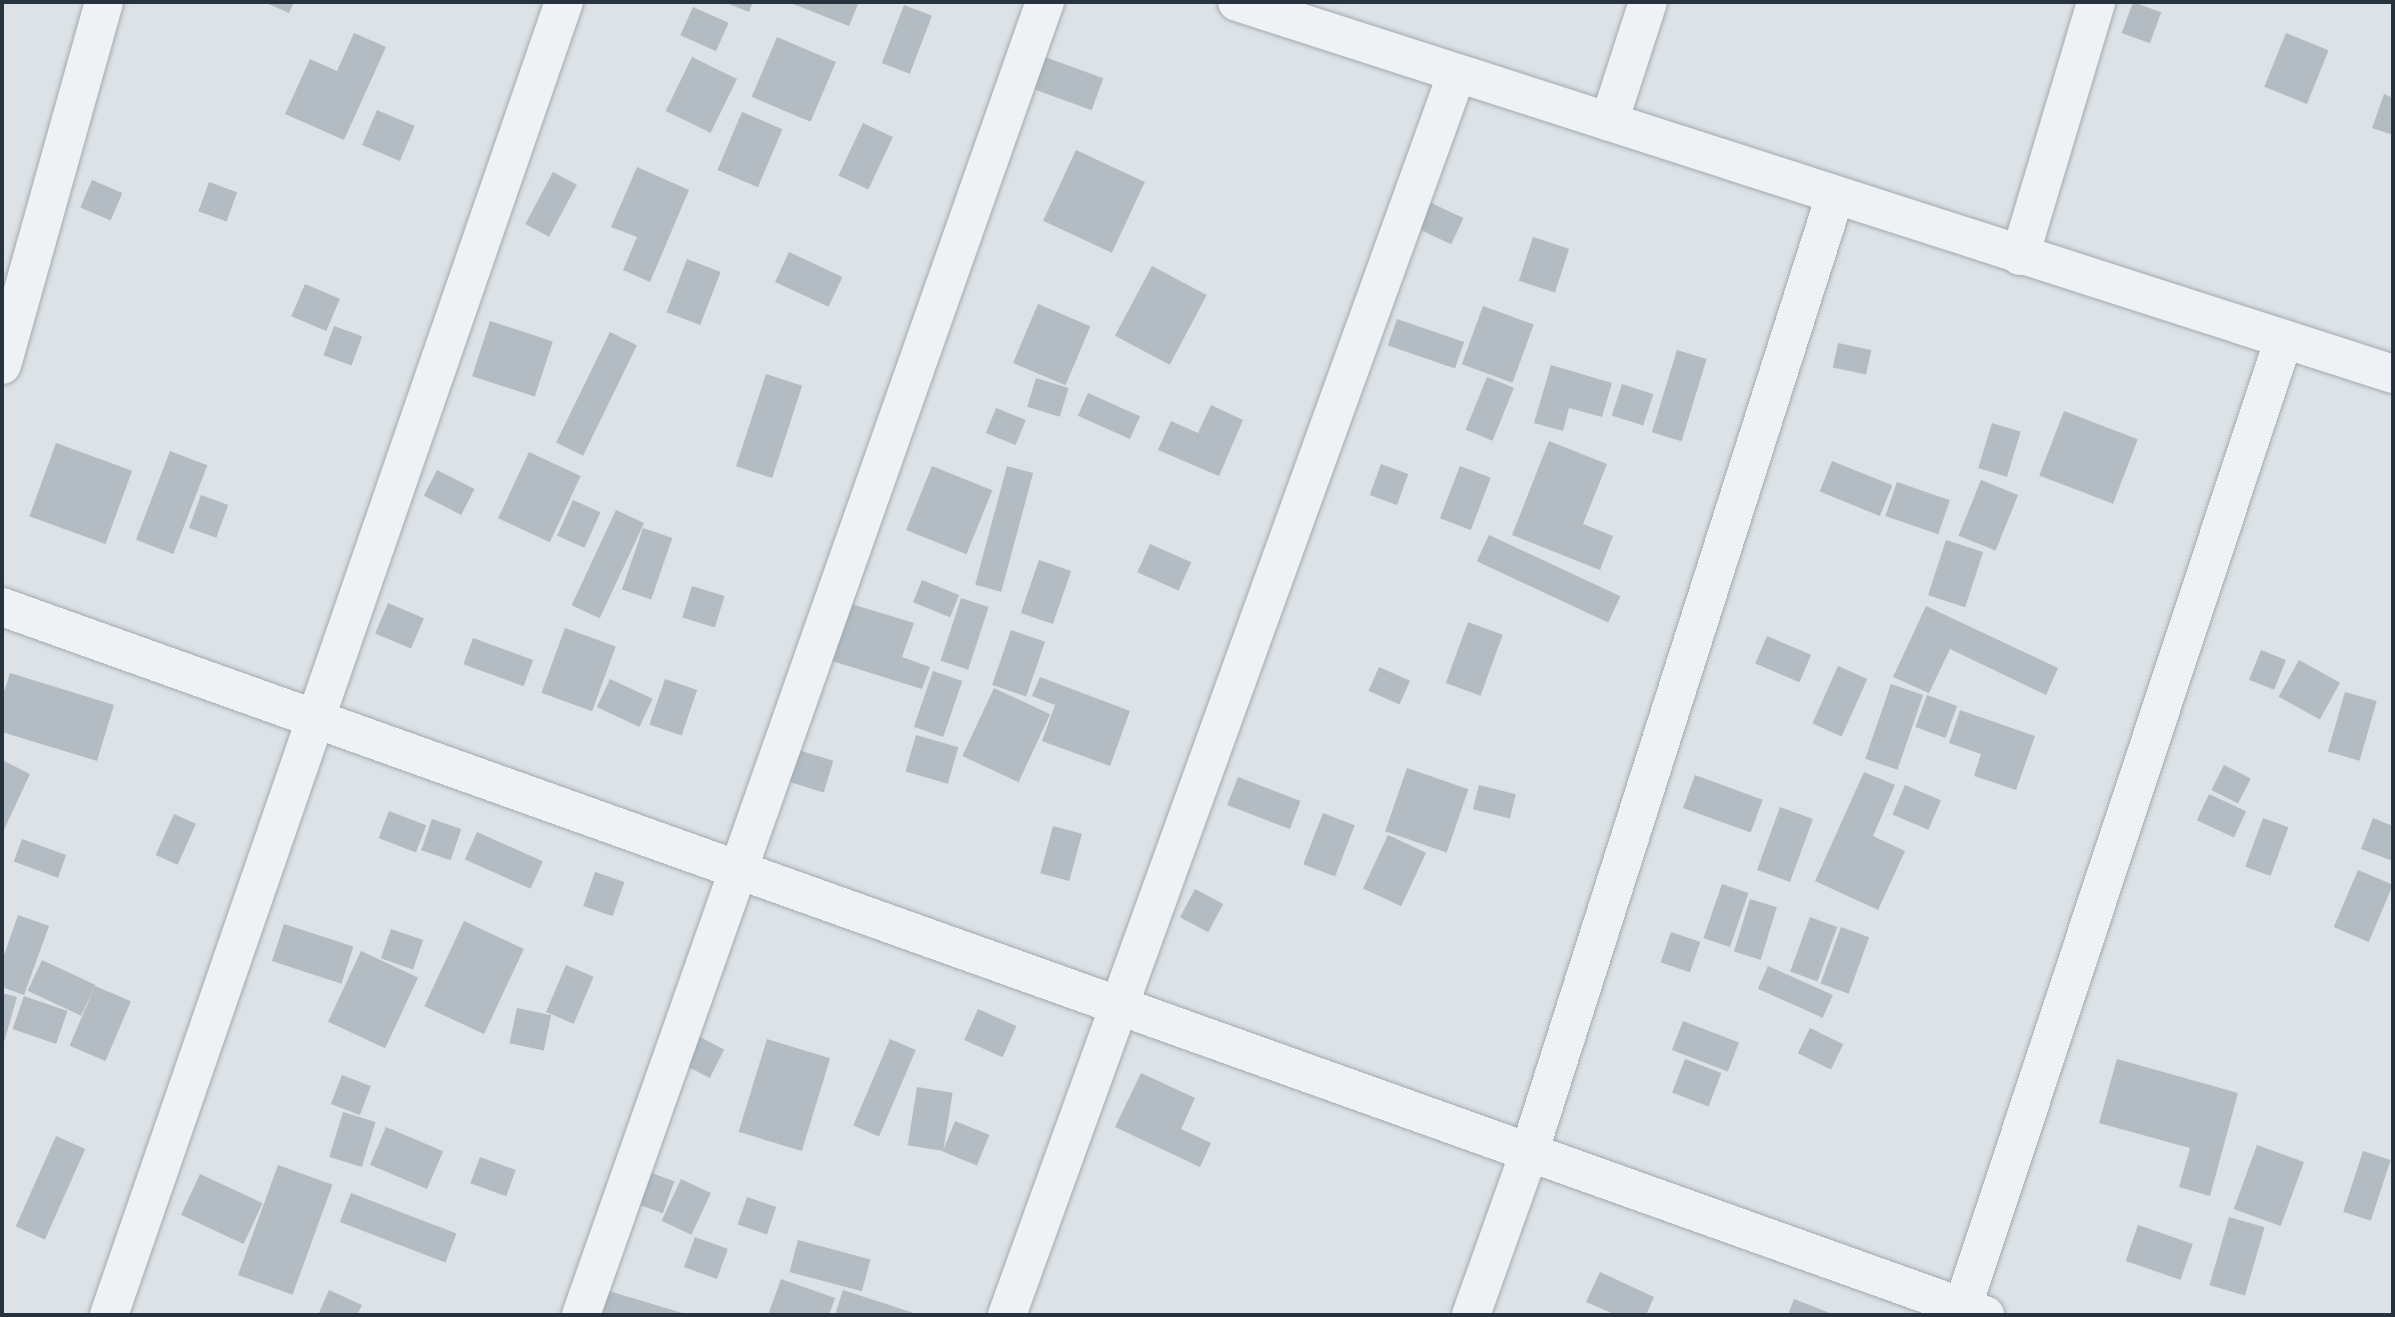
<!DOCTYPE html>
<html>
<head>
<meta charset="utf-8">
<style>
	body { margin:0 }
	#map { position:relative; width:2395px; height:1317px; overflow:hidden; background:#dce2e6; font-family:Quicksand,sans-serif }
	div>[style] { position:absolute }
	.building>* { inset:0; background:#b3bcc3; transform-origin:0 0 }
	.roads { filter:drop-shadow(0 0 2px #a2aab0) drop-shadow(0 0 2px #a2aab0) }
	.street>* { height:38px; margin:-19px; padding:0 19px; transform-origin:19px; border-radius:19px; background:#eff2f5 }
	span { translate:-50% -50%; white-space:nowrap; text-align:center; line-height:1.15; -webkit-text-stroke:6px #ebf0f4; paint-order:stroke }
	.frame { position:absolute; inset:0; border:4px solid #26323d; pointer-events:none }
</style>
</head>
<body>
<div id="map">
	<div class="building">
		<i style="clip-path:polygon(264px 2px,294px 2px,289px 13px)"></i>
		<i style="clip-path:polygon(724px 2px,753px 2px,749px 12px)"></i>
		<i style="clip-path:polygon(788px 2px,859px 2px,849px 26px)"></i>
		<i style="left:2133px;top:2px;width:30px;height:33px;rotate:20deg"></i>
		<i style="left:904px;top:5px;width:30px;height:62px;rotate:21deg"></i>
		<i style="left:693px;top:7px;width:39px;height:31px;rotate:24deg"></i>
		<i style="clip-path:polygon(354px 33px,386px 47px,344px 140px,285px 114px,310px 59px,337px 71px)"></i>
		<i style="left:2286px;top:33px;width:46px;height:58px;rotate:22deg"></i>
		<i style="left:777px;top:37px;width:64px;height:65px;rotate:23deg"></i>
		<i style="left:692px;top:57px;width:50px;height:60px;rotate:26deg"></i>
		<i style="left:1045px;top:57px;width:62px;height:34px;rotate:20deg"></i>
		<i style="clip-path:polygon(2384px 94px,2393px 98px,2393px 135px,2372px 128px)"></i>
		<i style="left:377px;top:110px;width:41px;height:38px;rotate:23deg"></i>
		<i style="left:742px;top:112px;width:44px;height:63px;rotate:23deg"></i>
		<i style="left:863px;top:123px;width:33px;height:58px;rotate:25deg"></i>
		<i style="left:1076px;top:150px;width:76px;height:78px;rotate:25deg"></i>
		<i style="clip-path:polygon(637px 167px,689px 190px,650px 282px,623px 270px,637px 237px,611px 227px)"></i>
		<i style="left:553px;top:172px;width:27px;height:59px;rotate:28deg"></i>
		<i style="left:92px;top:180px;width:33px;height:30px;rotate:23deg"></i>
		<i style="left:209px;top:182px;width:30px;height:31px;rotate:20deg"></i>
		<i style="left:1429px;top:202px;width:38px;height:29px;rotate:25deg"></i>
		<i style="left:1533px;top:237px;width:38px;height:46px;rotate:18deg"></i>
		<i style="left:789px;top:252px;width:59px;height:33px;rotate:25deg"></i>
		<i style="left:687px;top:259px;width:36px;height:57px;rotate:21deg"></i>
		<i style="left:1152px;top:266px;width:62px;height:79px;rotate:28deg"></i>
		<i style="left:305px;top:284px;width:38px;height:35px;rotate:23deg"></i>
		<i style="left:1038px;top:304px;width:57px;height:64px;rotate:23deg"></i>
		<i style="left:1483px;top:306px;width:54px;height:62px;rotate:20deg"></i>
		<i style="left:1397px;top:319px;width:71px;height:28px;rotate:19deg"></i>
		<i style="left:490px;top:321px;width:66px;height:58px;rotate:18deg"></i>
		<i style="left:334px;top:326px;width:30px;height:31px;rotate:20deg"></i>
		<i style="left:610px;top:332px;width:30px;height:123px;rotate:26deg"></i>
		<i style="left:1838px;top:343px;width:34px;height:25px;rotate:12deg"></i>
		<i style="left:1677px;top:350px;width:31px;height:86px;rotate:17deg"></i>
		<i style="clip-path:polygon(1551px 365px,1612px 383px,1602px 417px,1569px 408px,1563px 431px,1534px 423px)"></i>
		<i style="left:766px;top:374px;width:38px;height:97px;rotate:18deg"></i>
		<i style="left:1487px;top:377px;width:29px;height:57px;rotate:22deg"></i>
		<i style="left:1036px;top:378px;width:34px;height:30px;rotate:17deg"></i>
		<i style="left:1622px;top:384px;width:33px;height:33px;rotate:18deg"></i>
		<i style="left:1088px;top:393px;width:57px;height:25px;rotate:24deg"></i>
		<i style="clip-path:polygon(1211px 405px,1243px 420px,1219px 476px,1158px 450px,1171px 421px,1198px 433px)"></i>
		<i style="left:996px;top:408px;width:32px;height:27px;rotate:22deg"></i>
		<i style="left:2064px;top:411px;width:79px;height:69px;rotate:21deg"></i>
		<i style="left:1992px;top:423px;width:30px;height:47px;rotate:17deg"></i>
		<i style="clip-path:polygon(1549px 441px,1607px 464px,1583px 524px,1613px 536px,1600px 570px,1512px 535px)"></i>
		<i style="left:56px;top:443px;width:81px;height:78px;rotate:20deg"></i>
		<i style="left:170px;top:451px;width:40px;height:95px;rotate:21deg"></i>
		<i style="left:529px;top:452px;width:57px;height:73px;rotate:25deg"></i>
		<i style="left:1832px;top:461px;width:65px;height:33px;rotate:22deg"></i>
		<i style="left:1381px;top:464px;width:29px;height:33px;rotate:20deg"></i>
		<i style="left:932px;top:466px;width:65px;height:69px;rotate:22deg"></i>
		<i style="left:1007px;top:466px;width:27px;height:123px;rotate:15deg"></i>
		<i style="left:1460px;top:466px;width:33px;height:56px;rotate:21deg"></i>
		<i style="left:437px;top:470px;width:42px;height:29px;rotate:27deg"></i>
		<i style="left:1981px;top:480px;width:40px;height:60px;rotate:22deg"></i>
		<i style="left:1897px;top:482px;width:56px;height:36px;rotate:19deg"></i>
		<i style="left:201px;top:495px;width:29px;height:35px;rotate:20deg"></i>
		<i style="left:573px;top:500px;width:30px;height:39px;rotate:24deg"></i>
		<i style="left:616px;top:510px;width:31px;height:105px;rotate:25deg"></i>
		<i style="left:643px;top:528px;width:31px;height:65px;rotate:19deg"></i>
		<i style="left:1489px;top:535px;width:145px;height:29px;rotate:25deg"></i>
		<i style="left:1946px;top:540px;width:39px;height:58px;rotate:18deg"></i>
		<i style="left:1150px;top:544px;width:45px;height:31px;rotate:24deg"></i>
		<i style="left:1039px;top:560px;width:34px;height:56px;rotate:19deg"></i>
		<i style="left:922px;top:580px;width:40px;height:24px;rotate:22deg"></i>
		<i style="left:692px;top:586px;width:34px;height:33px;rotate:17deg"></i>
		<i style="left:961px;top:598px;width:29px;height:66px;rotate:18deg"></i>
		<i style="left:388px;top:603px;width:39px;height:33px;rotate:23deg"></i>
		<i style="clip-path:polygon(848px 603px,914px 623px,902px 657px,930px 667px,922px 689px,829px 660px)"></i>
		<i style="clip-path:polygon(1926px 606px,2058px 668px,2046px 695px,1950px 649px,1929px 693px,1893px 677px)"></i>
		<i style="left:1468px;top:622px;width:37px;height:65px;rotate:20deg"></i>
		<i style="left:565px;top:628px;width:54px;height:69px;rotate:20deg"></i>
		<i style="left:1011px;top:630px;width:36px;height:58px;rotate:19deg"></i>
		<i style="left:1767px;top:636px;width:48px;height:30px;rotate:23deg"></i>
		<i style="left:473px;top:638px;width:64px;height:28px;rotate:20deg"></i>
		<i style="left:2261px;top:650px;width:27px;height:32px;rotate:22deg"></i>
		<i style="left:2299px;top:660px;width:47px;height:42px;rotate:29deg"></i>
		<i style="left:1838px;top:666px;width:32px;height:63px;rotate:24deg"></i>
		<i style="left:1379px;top:667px;width:34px;height:26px;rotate:24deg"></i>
		<i style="left:933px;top:671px;width:31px;height:59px;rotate:19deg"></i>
		<i style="clip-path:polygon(10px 673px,114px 705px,97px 761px,2px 732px,2px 698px)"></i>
		<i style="clip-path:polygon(1040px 677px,1130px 711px,1110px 766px,1042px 741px,1055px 705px,1032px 696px)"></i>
		<i style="left:610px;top:679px;width:47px;height:31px;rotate:25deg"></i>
		<i style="left:665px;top:679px;width:34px;height:48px;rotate:19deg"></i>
		<i style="left:1891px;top:684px;width:34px;height:79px;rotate:19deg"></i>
		<i style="left:994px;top:688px;width:62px;height:75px;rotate:25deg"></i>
		<i style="left:2345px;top:692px;width:33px;height:62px;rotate:16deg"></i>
		<i style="left:1927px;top:695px;width:32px;height:34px;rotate:20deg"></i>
		<i style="clip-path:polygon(1960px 710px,2035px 736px,2016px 790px,1974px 776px,1981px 754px,1949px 743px)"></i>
		<i style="left:916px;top:735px;width:44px;height:38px;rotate:16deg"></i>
		<i style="left:798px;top:750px;width:37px;height:33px;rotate:17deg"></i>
		<i style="clip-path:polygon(2px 760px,30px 774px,2px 834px)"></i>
		<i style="left:2224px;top:765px;width:30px;height:28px;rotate:27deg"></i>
		<i style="left:1407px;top:768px;width:65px;height:67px;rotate:19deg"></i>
		<i style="clip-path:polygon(1864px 772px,1895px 785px,1873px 836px,1905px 851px,1878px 910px,1815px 881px)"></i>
		<i style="left:1695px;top:775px;width:72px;height:35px;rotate:20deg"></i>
		<i style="left:1238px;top:777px;width:67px;height:30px;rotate:21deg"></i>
		<i style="left:1479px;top:785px;width:38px;height:25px;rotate:14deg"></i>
		<i style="left:1905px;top:785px;width:39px;height:32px;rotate:23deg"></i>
		<i style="left:2209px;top:794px;width:41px;height:29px;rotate:25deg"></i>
		<i style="left:1780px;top:807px;width:35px;height:67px;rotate:20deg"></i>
		<i style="left:389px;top:811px;width:40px;height:29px;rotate:21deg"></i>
		<i style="left:1323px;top:813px;width:34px;height:55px;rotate:21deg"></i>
		<i style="left:174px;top:814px;width:24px;height:45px;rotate:24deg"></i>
		<i style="left:2263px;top:818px;width:27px;height:52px;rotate:20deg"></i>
		<i style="clip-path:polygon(2373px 818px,2393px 826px,2393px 861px,2361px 849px)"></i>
		<i style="left:432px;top:819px;width:31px;height:33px;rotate:19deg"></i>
		<i style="left:1053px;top:826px;width:30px;height:49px;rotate:15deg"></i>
		<i style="left:477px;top:832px;width:72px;height:30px;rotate:24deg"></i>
		<i style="left:1388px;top:835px;width:42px;height:59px;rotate:25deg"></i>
		<i style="left:22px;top:839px;width:47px;height:24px;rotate:20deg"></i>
		<i style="left:2358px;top:870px;width:38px;height:62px;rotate:23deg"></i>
		<i style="left:595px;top:872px;width:31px;height:36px;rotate:19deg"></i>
		<i style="left:1722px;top:884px;width:28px;height:57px;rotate:19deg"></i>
		<i style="left:1195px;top:889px;width:32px;height:32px;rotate:28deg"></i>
		<i style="left:1750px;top:899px;width:28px;height:55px;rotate:17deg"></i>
		<i style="clip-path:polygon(18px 915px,49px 926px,24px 995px,2px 987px,2px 961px)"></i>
		<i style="left:1810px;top:917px;width:29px;height:58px;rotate:20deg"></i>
		<i style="left:464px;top:921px;width:66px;height:94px;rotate:25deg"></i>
		<i style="left:284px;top:924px;width:73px;height:39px;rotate:18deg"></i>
		<i style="left:1841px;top:927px;width:30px;height:60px;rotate:20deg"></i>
		<i style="left:391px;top:929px;width:34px;height:31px;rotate:19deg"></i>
		<i style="left:1671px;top:932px;width:31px;height:32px;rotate:19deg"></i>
		<i style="left:361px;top:951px;width:63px;height:78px;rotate:25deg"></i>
		<i style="left:42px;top:960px;width:59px;height:34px;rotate:25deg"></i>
		<i style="left:566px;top:965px;width:30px;height:51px;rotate:23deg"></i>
		<i style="left:1768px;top:966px;width:71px;height:25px;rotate:24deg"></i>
		<i style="left:95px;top:986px;width:39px;height:65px;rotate:23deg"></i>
		<i style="clip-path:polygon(2px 993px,17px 997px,2px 1049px)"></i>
		<i style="left:24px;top:996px;width:46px;height:35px;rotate:19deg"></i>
		<i style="left:517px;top:1008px;width:35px;height:36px;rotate:12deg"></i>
		<i style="left:978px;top:1009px;width:42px;height:34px;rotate:24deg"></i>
		<i style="left:1683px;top:1021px;width:60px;height:31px;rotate:21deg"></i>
		<i style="left:1810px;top:1028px;width:37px;height:28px;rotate:26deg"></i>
		<i style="left:694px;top:1034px;width:34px;height:32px;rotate:27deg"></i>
		<i style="left:767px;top:1039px;width:66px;height:97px;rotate:17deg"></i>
		<i style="left:890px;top:1039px;width:28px;height:94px;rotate:23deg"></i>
		<i style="left:1685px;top:1059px;width:39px;height:36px;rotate:21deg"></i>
		<i style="clip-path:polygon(2117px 1059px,2238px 1093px,2210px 1196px,2179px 1187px,2190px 1148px,2099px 1123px)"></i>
		<i style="clip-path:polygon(1141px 1073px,1195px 1098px,1181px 1129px,1211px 1143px,1200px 1167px,1115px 1127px)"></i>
		<i style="left:342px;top:1075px;width:31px;height:31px;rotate:21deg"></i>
		<i style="left:917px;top:1087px;width:36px;height:59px;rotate:9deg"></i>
		<i style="left:343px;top:1112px;width:34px;height:47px;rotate:17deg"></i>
		<i style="left:955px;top:1121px;width:37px;height:33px;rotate:22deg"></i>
		<i style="left:386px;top:1127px;width:62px;height:41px;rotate:23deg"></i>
		<i style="left:56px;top:1136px;width:32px;height:99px;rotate:24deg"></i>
		<i style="left:2257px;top:1145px;width:50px;height:68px;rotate:20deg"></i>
		<i style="left:2363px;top:1151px;width:29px;height:64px;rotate:18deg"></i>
		<i style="left:480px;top:1157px;width:38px;height:28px;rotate:20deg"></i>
		<i style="left:278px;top:1165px;width:58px;height:117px;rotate:20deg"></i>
		<i style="left:649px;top:1172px;width:27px;height:34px;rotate:20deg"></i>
		<i style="left:200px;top:1174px;width:69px;height:45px;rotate:25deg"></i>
		<i style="left:681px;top:1179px;width:33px;height:46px;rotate:25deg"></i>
		<i style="left:351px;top:1193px;width:113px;height:31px;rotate:21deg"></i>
		<i style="left:747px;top:1197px;width:31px;height:29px;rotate:19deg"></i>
		<i style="left:2229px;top:1217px;width:37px;height:71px;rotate:16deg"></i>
		<i style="left:2138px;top:1225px;width:58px;height:38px;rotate:19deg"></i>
		<i style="left:695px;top:1237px;width:35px;height:32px;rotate:20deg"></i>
		<i style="left:798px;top:1240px;width:75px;height:33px;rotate:15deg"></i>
		<i style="clip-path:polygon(1600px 1272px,1654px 1297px,1646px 1315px,1616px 1315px,1586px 1302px)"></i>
		<i style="clip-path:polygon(781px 1279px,835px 1298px,829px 1315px,768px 1315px)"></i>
		<i style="clip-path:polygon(599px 1288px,689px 1315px,592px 1315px)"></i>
		<i style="clip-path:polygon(329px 1290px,362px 1305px,357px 1315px,318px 1315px)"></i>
		<i style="clip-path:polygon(843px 1290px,920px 1315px,835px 1315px)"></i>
		<i style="clip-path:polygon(1794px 1299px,1835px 1315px,1788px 1315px)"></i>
	</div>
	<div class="roads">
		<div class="street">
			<i style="left:1237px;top:2px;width:1214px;rotate:17.84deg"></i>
			<i style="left:1609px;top:122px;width:126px;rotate:-72deg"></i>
			<i style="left:2020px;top:256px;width:265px;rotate:-73.3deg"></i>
			<i style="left:2px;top:365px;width:377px;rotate:-74.3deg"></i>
			<i style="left:2px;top:607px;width:2106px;rotate:19.65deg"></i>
			<i style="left:109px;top:1315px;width:1390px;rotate:-70.89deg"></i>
			<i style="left:581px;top:1315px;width:1393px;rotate:-70.54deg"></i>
			<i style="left:1007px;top:1315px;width:1321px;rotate:-70.08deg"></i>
			<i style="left:1471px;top:1315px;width:172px;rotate:-70.3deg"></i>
			<i style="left:1529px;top:1153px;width:1005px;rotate:-72.27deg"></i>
			<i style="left:1960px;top:1315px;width:1026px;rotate:-71.65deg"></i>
		</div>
	</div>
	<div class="frame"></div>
</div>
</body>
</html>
